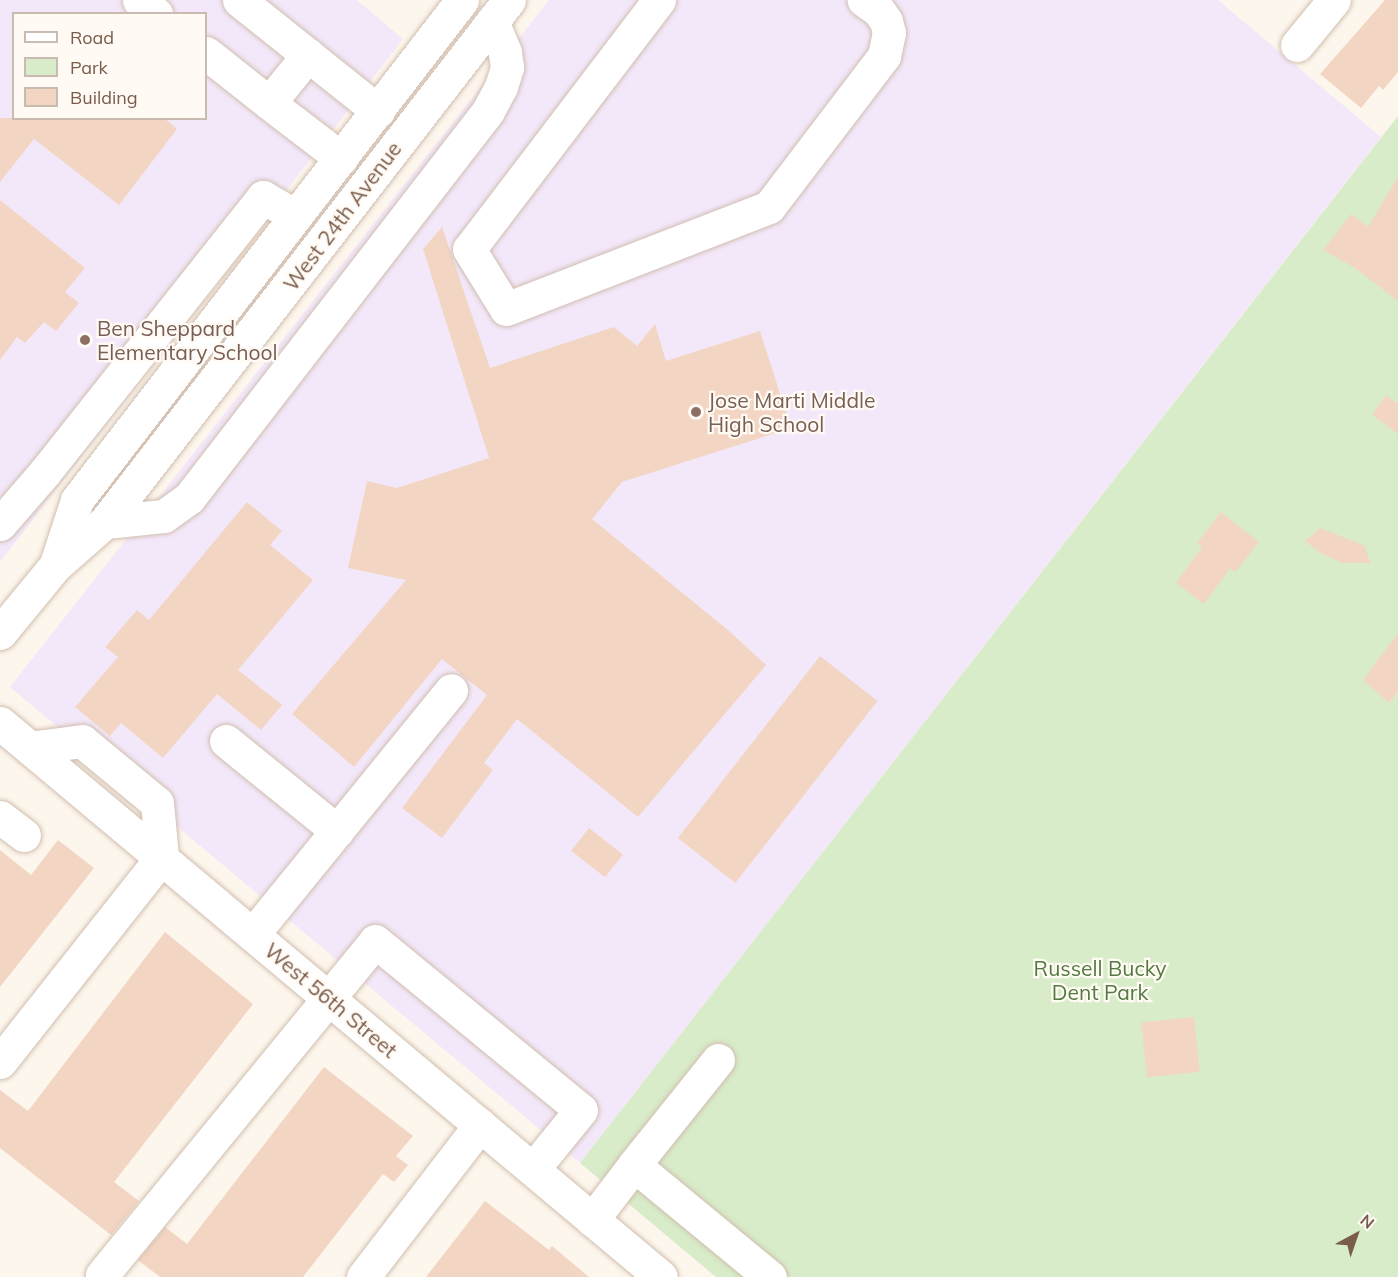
<!DOCTYPE html>
<html>
<head>
<meta charset="utf-8">
<style>
	body { margin:0 }
	#map { position:relative; width:1398px; height:1277px; overflow:hidden; background:#fdf6ec; font-family:Mulish,sans-serif }
	div>[style] { position:absolute }
	.education>* { inset:0; background:#f3e8fa }
	.green>* { inset:0; background:#d8ecc9 }
	.building>* { inset:0; background:#f3d5c3; transform-origin:0 0 }
	.roads { filter:drop-shadow(0 0 2px #d1beb0) drop-shadow(0 0 2px #d1beb0) }
	.minor>* { height:33px; margin:-16.5px; padding:0 16.5px; transform-origin:16.5px; border-radius:16.5px; background:#fff }
	.dots>* { width:16px; height:16px; translate:-50% -50%; box-sizing:border-box; border:3px solid #fffaf3; border-radius:50% }
	span { translate:-50% -50%; white-space:nowrap; text-align:center; line-height:1.15; -webkit-text-stroke:4.5px #fffaf3; paint-order:stroke }
	.street-label { font-size:21px; color:#7a5c4d }
	.education-label { font-size:21px; color:#785e54 }
	.left { translate:0 -50%; text-align:left }
	.park-label { font-size:21px; color:#537a41 }
	.legend { position:absolute; left:12px; top:12px; width:195px; height:108px; box-sizing:border-box; background:#fffaf3; border:2px solid #cabbb1; margin:0; padding:8px 10px; list-style:none; font-size:18px; color:#7a5c4d }
	.legend li { display:flex; align-items:center; gap:12px; height:30px }
	.legend b { width:30px; border:2px solid #cabbb1 }
	.north { position:absolute; left:1326px; top:1205px; width:60px; height:60px; -webkit-text-stroke:4px #fffaf3; paint-order:stroke; rotate:40deg; font-size:16px; font-weight:700; line-height:24px; text-align:center; color:#7a5c4d }
	.north::after { content:''; display:block; margin:auto; width:21px; height:27px; background:#7a5c4d; clip-path:polygon(50% 0,100% 100%,50% 72%,0 100%) }
</style>
</head>
<body>
<div id="map">
	<div class="education">
		<i style="clip-path:polygon(evenodd,0 0,357px 0,403px 39px,0 562px,0 0,14px 14px,206px 14px,206px 118px,14px 118px,14px 14px)"></i>
		<i style="clip-path:polygon(549px 0,1218px 0,1381px 137px,580px 1163px,10px 687px)"></i>
	</div>
	<div class="green">
		<i style="clip-path:polygon(1398px 116px,1398px 1277px,716px 1277px,580px 1163px)"></i>
	</div>
	<div class="building">
		<i style="clip-path:polygon(1385px 0,1398px 0,1398px 72px,1383px 90px,1379px 86px,1361px 108px,1320px 74px)"></i>
		<i style="clip-path:polygon(0 118px,164px 118px,177px 129px,119px 205px,34px 139px,0 182px)"></i>
		<i style="clip-path:polygon(1398px 177px,1398px 301px,1355px 268px,1323px 250px,1351px 214px,1368px 227px)"></i>
		<i style="clip-path:polygon(0 200px,85px 268px,65px 292px,79px 303px,56px 331px,44px 322px,25px 343px,17px 337px,0 360px)"></i>
		<i style="clip-path:polygon(442px 227px,490px 368px,614px 327px,637px 346px,655px 324px,666px 361px,760px 331px,791px 428px,622px 482px,592px 519px,729px 631px,766px 665px,638px 817px,517px 719px,484px 763px,493px 770px,442px 838px,402px 808px,487px 695px,442px 659px,354px 767px,292px 714px,406px 580px,348px 568px,367px 481px,397px 488px,489px 458px,423px 249px)"></i>
		<i style="clip-path:polygon(1386px 395px,1398px 404px,1398px 434px,1372px 415px)"></i>
		<i style="clip-path:polygon(247px 502px,282px 531px,270px 545px,313px 580px,238px 670px,282px 705px,261px 730px,217px 694px,163px 758px,121px 723px,110px 736px,75px 707px,118px 657px,105px 647px,137px 610px,149px 620px)"></i>
		<i style="clip-path:polygon(1221px 512px,1259px 542px,1235px 572px,1230px 568px,1204px 604px,1176px 583px,1202px 547px,1197px 543px)"></i>
		<i style="clip-path:polygon(1320px 528px,1365px 546px,1370px 563px,1342px 563px,1322px 554px,1305px 541px)"></i>
		<i style="clip-path:polygon(1398px 633px,1398px 691px,1389px 703px,1363px 680px)"></i>
		<i style="left:820px;top:656px;width:73px;height:231px;rotate:38deg"></i>
		<i style="left:589px;top:828px;width:43px;height:29px;rotate:38deg"></i>
		<i style="clip-path:polygon(58px 840px,94px 868px,0 987px,0 850px,31px 875px)"></i>
		<i style="clip-path:polygon(165px 932px,253px 1004px,114px 1182px,139px 1201px,111px 1235px,0 1148px,0 1090px,28px 1111px)"></i>
		<i style="left:1194px;top:1017px;width:55px;height:53px;rotate:84deg"></i>
		<i style="clip-path:polygon(324px 1067px,413px 1136px,396px 1156px,408px 1165px,394px 1182px,383px 1174px,303px 1277px,160px 1277px,138px 1260px,165px 1227px,187px 1244px)"></i>
		<i style="clip-path:polygon(485px 1201px,549px 1250px,552px 1246px,589px 1277px,426px 1277px)"></i>
	</div>
	<div class="roads">
		<div class="minor">
			<i style="left:139px;top:0;width:22px;rotate:39deg"></i>
			<i style="left:239px;top:0;width:178px;rotate:38.6deg"></i>
			<i style="left:659px;top:0;width:313px;rotate:127.3deg"></i>
			<i style="left:469px;top:249px;width:70px;rotate:58.3deg"></i>
			<i style="left:506px;top:309px;width:282px;rotate:-21.2deg"></i>
			<i style="left:769px;top:207px;width:190px;rotate:-52.7deg"></i>
			<i style="left:884px;top:56px;width:24px;rotate:-78deg"></i>
			<i style="left:889px;top:33px;width:12px;rotate:-104deg"></i>
			<i style="left:886px;top:21px;width:12px;rotate:-125deg"></i>
			<i style="left:879px;top:11px;width:19px;rotate:-144deg"></i>
			<i style="left:1297px;top:45px;width:58px;rotate:-50.6deg"></i>
			<i style="left:206px;top:53px;width:80px;rotate:38.4deg"></i>
			<i style="left:269px;top:103px;width:62px;rotate:-50.9deg"></i>
			<i style="left:269px;top:103px;width:91px;rotate:37.4deg"></i>
			<i style="left:105px;top:522px;width:59px;rotate:-5.8deg"></i>
			<i style="left:164px;top:516px;width:31px;rotate:-36deg"></i>
			<i style="left:189px;top:498px;width:489px;rotate:-52.3deg"></i>
			<i style="left:488px;top:111px;width:27px;rotate:-62deg"></i>
			<i style="left:501px;top:87px;width:21px;rotate:-73deg"></i>
			<i style="left:507px;top:67px;width:15px;rotate:-98deg"></i>
			<i style="left:505px;top:52px;width:33px;rotate:-113deg"></i>
			<i style="left:0;top:524px;width:69px;rotate:-49.1deg"></i>
			<i style="left:45px;top:472px;width:351px;rotate:-51.6deg"></i>
			<i style="left:263px;top:197px;width:38px;rotate:30deg"></i>
			<i style="left:56px;top:564px;width:67px;rotate:-71.8deg"></i>
			<i style="left:77px;top:500px;width:631px;rotate:-52.4deg"></i>
			<i style="left:0;top:633px;width:87px;rotate:-50.6deg"></i>
			<i style="left:55px;top:566px;width:67px;rotate:-41.3deg"></i>
			<i style="left:105px;top:522px;width:660px;rotate:-52.26deg"></i>
			<i style="left:0;top:723px;width:862px;rotate:39.97deg"></i>
			<i style="left:226px;top:741px;width:143px;rotate:39deg"></i>
			<i style="left:0;top:817px;width:30px;rotate:37deg"></i>
			<i style="left:253px;top:934px;width:314px;rotate:-50.9deg"></i>
			<i style="left:718px;top:1060px;width:134px;rotate:128.7deg"></i>
			<i style="left:634px;top:1165px;width:176px;rotate:39.5deg"></i>
			<i style="left:0;top:1062px;width:261px;rotate:-51.7deg"></i>
			<i style="left:162px;top:857px;width:54px;rotate:-95.3deg"></i>
			<i style="left:157px;top:803px;width:97px;rotate:-140.4deg"></i>
			<i style="left:82px;top:741px;width:52px;rotate:172.3deg"></i>
			<i style="left:592px;top:1220px;width:69px;rotate:-52.6deg"></i>
			<i style="left:102px;top:1275px;width:431px;rotate:-50.7deg"></i>
			<i style="left:375px;top:941px;width:266px;rotate:39.4deg"></i>
			<i style="left:581px;top:1110px;width:76px;rotate:129.1deg"></i>
			<i style="left:363px;top:1277px;width:192px;rotate:-52.4deg"></i>
		</div>
	</div>
	<div class="dots">
		<i style="left:85px;top:340px;background:#8d6e63"></i>
		<i style="left:696px;top:412px;background:#8d6e63"></i>
	</div>
	<div class="street-label">
		<span style="left:342px;top:216px;rotate:-53deg">West 24th Avenue</span>
		<span style="left:331px;top:1000px;rotate:40deg">West 56th Street</span>
	</div>
	<div class="education-label">
		<span class="left" style="left:97px;top:340px">Ben Sheppard<br>Elementary School</span>
		<span class="left" style="left:708px;top:412px">Jose Marti Middle<br>High School</span>
	</div>
	<div class="park-label">
		<span style="left:1100px;top:980px">Russell Bucky<br>Dent Park</span>
	</div>
	<ul class="legend">
	<li><b style="height:8px;background:#fff"></b>Road</li>
	<li><b style="height:16px;background:#d8ecc9"></b>Park</li>
	<li><b style="height:16px;background:#f3d5c3"></b>Building</li>
	</ul>
	<div class="north">N</div>
</div>
</body>
</html>
